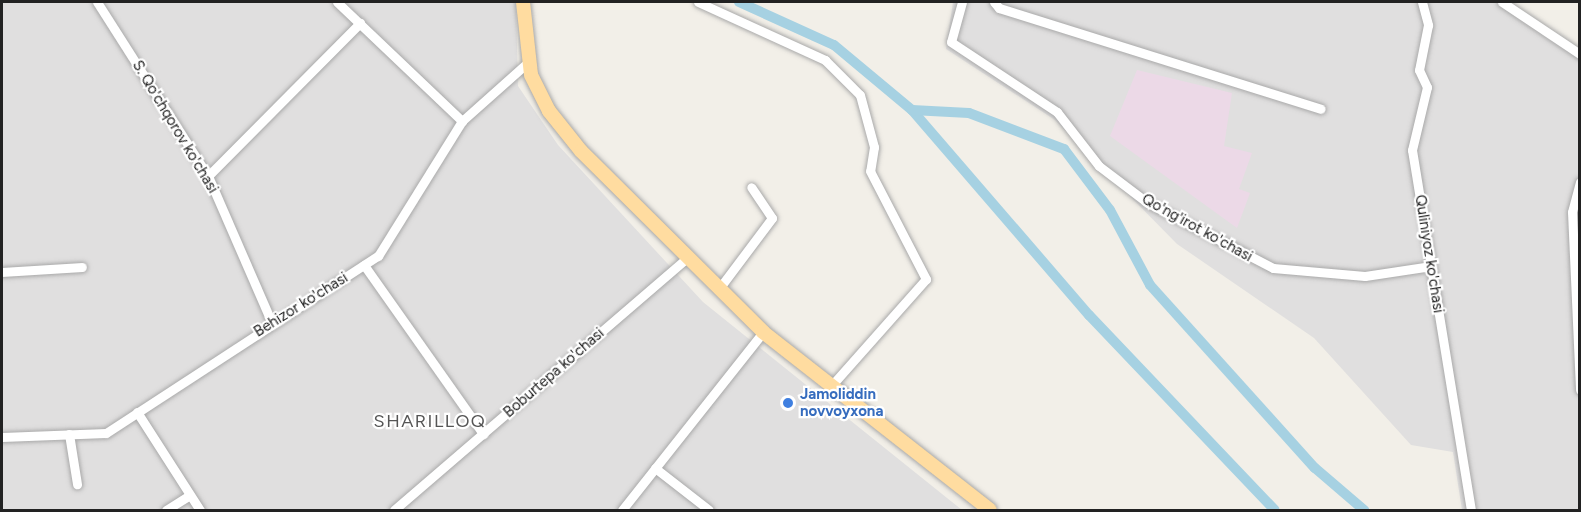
<!DOCTYPE html>
<html>
<head>
<meta charset="utf-8">
<style>
	body { margin:0 }
	#map { position:relative; width:1581px; height:512px; overflow:hidden; background:#f2efe8; font-family:Figtree,sans-serif }
	div>[style] { position:absolute }
	.residential>* { inset:0; background:#e0dfdf }
	.industrial>* { inset:0; background:#ecd9e7 }
	.canal>* { height:10px; margin:-5px; padding:0 5px; transform-origin:5px; border-radius:5px; background:#a6d1e2 }
	.roads { filter:drop-shadow(0 0 2px #a9a9a9) drop-shadow(0 0 2px #a9a9a9) }
	.minor>* { height:9px; margin:-4.5px; padding:0 4.5px; transform-origin:4.5px; border-radius:4.5px; background:#fff }
	.primary>* { height:14px; margin:-7px; padding:0 7px; transform-origin:7px; border-radius:7px; background:#ffdca0 }
	.dots>* { width:16px; height:16px; translate:-50% -50%; box-sizing:border-box; border:3px solid #fff; border-radius:50% }
	span { translate:-50% -50%; white-space:nowrap; text-align:center; line-height:1.15; -webkit-text-stroke:4.5px #fff; paint-order:stroke }
	.street-label { font-size:15px; color:#222 }
	.shop-label { font-size:15px; color:#366cbe; font-weight:700 }
	.left { translate:0 -50%; text-align:left }
	.quarter-label { font-size:18px; color:#555; letter-spacing:1.5px }
	.frame { position:absolute; inset:0; border:3px solid #222; pointer-events:none }
</style>
</head>
<body>
<div id="map">
	<div class="residential">
		<i style="clip-path:polygon(2px 2px,516px 2px,518px 86px,558px 145px,703px 302px,962px 510px,2px 510px)"></i>
		<i style="clip-path:polygon(953px 2px,1502px 2px,1579px 53px,1579px 510px,1462px 510px,1453px 452px,1411px 445px,1314px 338px,1177px 244px,1055px 120px,946px 49px)"></i>
	</div>
	<div class="industrial">
		<i style="clip-path:polygon(1137px 70px,1232px 93px,1224px 146px,1252px 153px,1239px 189px,1250px 193px,1237px 228px,1110px 136px)"></i>
	</div>
	<div class="canal">
		<i style="left:739px;top:2px;width:104px;rotate:24.4deg"></i>
		<i style="left:834px;top:45px;width:102px;rotate:39.8deg"></i>
		<i style="left:912px;top:110px;width:271px;rotate:49.2deg"></i>
		<i style="left:1089px;top:315px;width:269px;rotate:46.4deg"></i>
		<i style="left:912px;top:110px;width:57px;rotate:3deg"></i>
		<i style="left:969px;top:113px;width:102px;rotate:20.8deg"></i>
		<i style="left:1064px;top:149px;width:76px;rotate:53deg"></i>
		<i style="left:1110px;top:210px;width:85px;rotate:61.9deg"></i>
		<i style="left:1150px;top:285px;width:246px;rotate:48deg"></i>
		<i style="left:1315px;top:468px;width:65px;rotate:40.6deg"></i>
	</div>
	<div class="roads">
		<div class="minor">
			<i style="left:97px;top:2px;width:206px;rotate:57.5deg"></i>
			<i style="left:208px;top:176px;width:160px;rotate:66.5deg"></i>
			<i style="left:337px;top:2px;width:173px;rotate:43.6deg"></i>
			<i style="left:698px;top:2px;width:140px;rotate:24.5deg"></i>
			<i style="left:825px;top:60px;width:49px;rotate:45deg"></i>
			<i style="left:860px;top:95px;width:54px;rotate:74.9deg"></i>
			<i style="left:874px;top:147px;width:24px;rotate:99deg"></i>
			<i style="left:870px;top:171px;width:122px;rotate:62.6deg"></i>
			<i style="left:926px;top:279px;width:143px;rotate:131.6deg"></i>
			<i style="left:962px;top:2px;width:41px;rotate:105.4deg"></i>
			<i style="left:951px;top:42px;width:127px;rotate:33.4deg"></i>
			<i style="left:1057px;top:112px;width:68px;rotate:52.1deg"></i>
			<i style="left:1099px;top:166px;width:61px;rotate:37.1deg"></i>
			<i style="left:1148px;top:203px;width:141px;rotate:27.5deg"></i>
			<i style="left:1273px;top:268px;width:92px;rotate:5deg"></i>
			<i style="left:1365px;top:276px;width:67px;rotate:-8.6deg"></i>
			<i style="left:994px;top:2px;width:8px;rotate:50deg"></i>
			<i style="left:999px;top:8px;width:337px;rotate:17.4deg"></i>
			<i style="left:1422px;top:2px;width:24px;rotate:75deg"></i>
			<i style="left:1428px;top:25px;width:46px;rotate:101.3deg"></i>
			<i style="left:1419px;top:70px;width:19px;rotate:65deg"></i>
			<i style="left:1427px;top:87px;width:65px;rotate:103.4deg"></i>
			<i style="left:1412px;top:150px;width:365px;rotate:80.7deg"></i>
			<i style="left:1502px;top:2px;width:94px;rotate:33.7deg"></i>
			<i style="left:208px;top:176px;width:216px;rotate:-45.2deg"></i>
			<i style="left:1580px;top:182px;width:31px;rotate:105deg"></i>
			<i style="left:1572px;top:212px;width:178px;rotate:87.4deg"></i>
			<i style="left:364px;top:265px;width:207px;rotate:54.8deg"></i>
			<i style="left:2px;top:272px;width:80px;rotate:-3.6deg"></i>
			<i style="left:718px;top:290px;width:90px;rotate:-53.1deg"></i>
			<i style="left:772px;top:218px;width:37px;rotate:-124deg"></i>
			<i style="left:137px;top:412px;width:117px;rotate:57.3deg"></i>
			<i style="left:69px;top:434px;width:51px;rotate:80.9deg"></i>
			<i style="left:2px;top:437px;width:104px;rotate:-2.2deg"></i>
			<i style="left:106px;top:433px;width:325px;rotate:-33.1deg"></i>
			<i style="left:378px;top:256px;width:159px;rotate:-58.1deg"></i>
			<i style="left:462px;top:121px;width:87px;rotate:-41.7deg"></i>
			<i style="left:655px;top:468px;width:68px;rotate:37.9deg"></i>
			<i style="left:166px;top:510px;width:28px;rotate:-32deg"></i>
			<i style="left:394px;top:510px;width:385px;rotate:-40.7deg"></i>
			<i style="left:622px;top:510px;width:227px;rotate:-51.6deg"></i>
		</div>
		<div class="primary">
			<i style="left:523px;top:2px;width:73px;rotate:83.7deg"></i>
			<i style="left:531px;top:75px;width:40px;rotate:63.4deg"></i>
			<i style="left:549px;top:111px;width:51px;rotate:51.3deg"></i>
			<i style="left:581px;top:151px;width:257px;rotate:44.8deg"></i>
			<i style="left:763px;top:332px;width:288px;rotate:38.1deg"></i>
		</div>
	</div>
	<div class="dots">
		<i style="left:788px;top:403px;background:#3f7fe0"></i>
	</div>
	<div class="street-label">
		<span style="left:175px;top:127px;rotate:59deg">S. Qo'chqorov ko'chasi</span>
		<span style="left:1197px;top:228px;rotate:29deg">Qo'ng'irot ko'chasi</span>
		<span style="left:1429px;top:254px;rotate:81deg">Quliniyoz ko'chasi</span>
		<span style="left:301px;top:305px;rotate:-32deg">Behizor ko'chasi</span>
		<span style="left:554px;top:373px;rotate:-41deg">Boburtepa ko'chasi</span>
	</div>
	<div class="shop-label">
		<span class="left" style="left:800px;top:403px">Jamoliddin<br>novvoyxona</span>
	</div>
	<div class="quarter-label">
		<span style="left:430px;top:421px">SHARILLOQ</span>
	</div>
	<div class="frame"></div>
</div>
</body>
</html>
